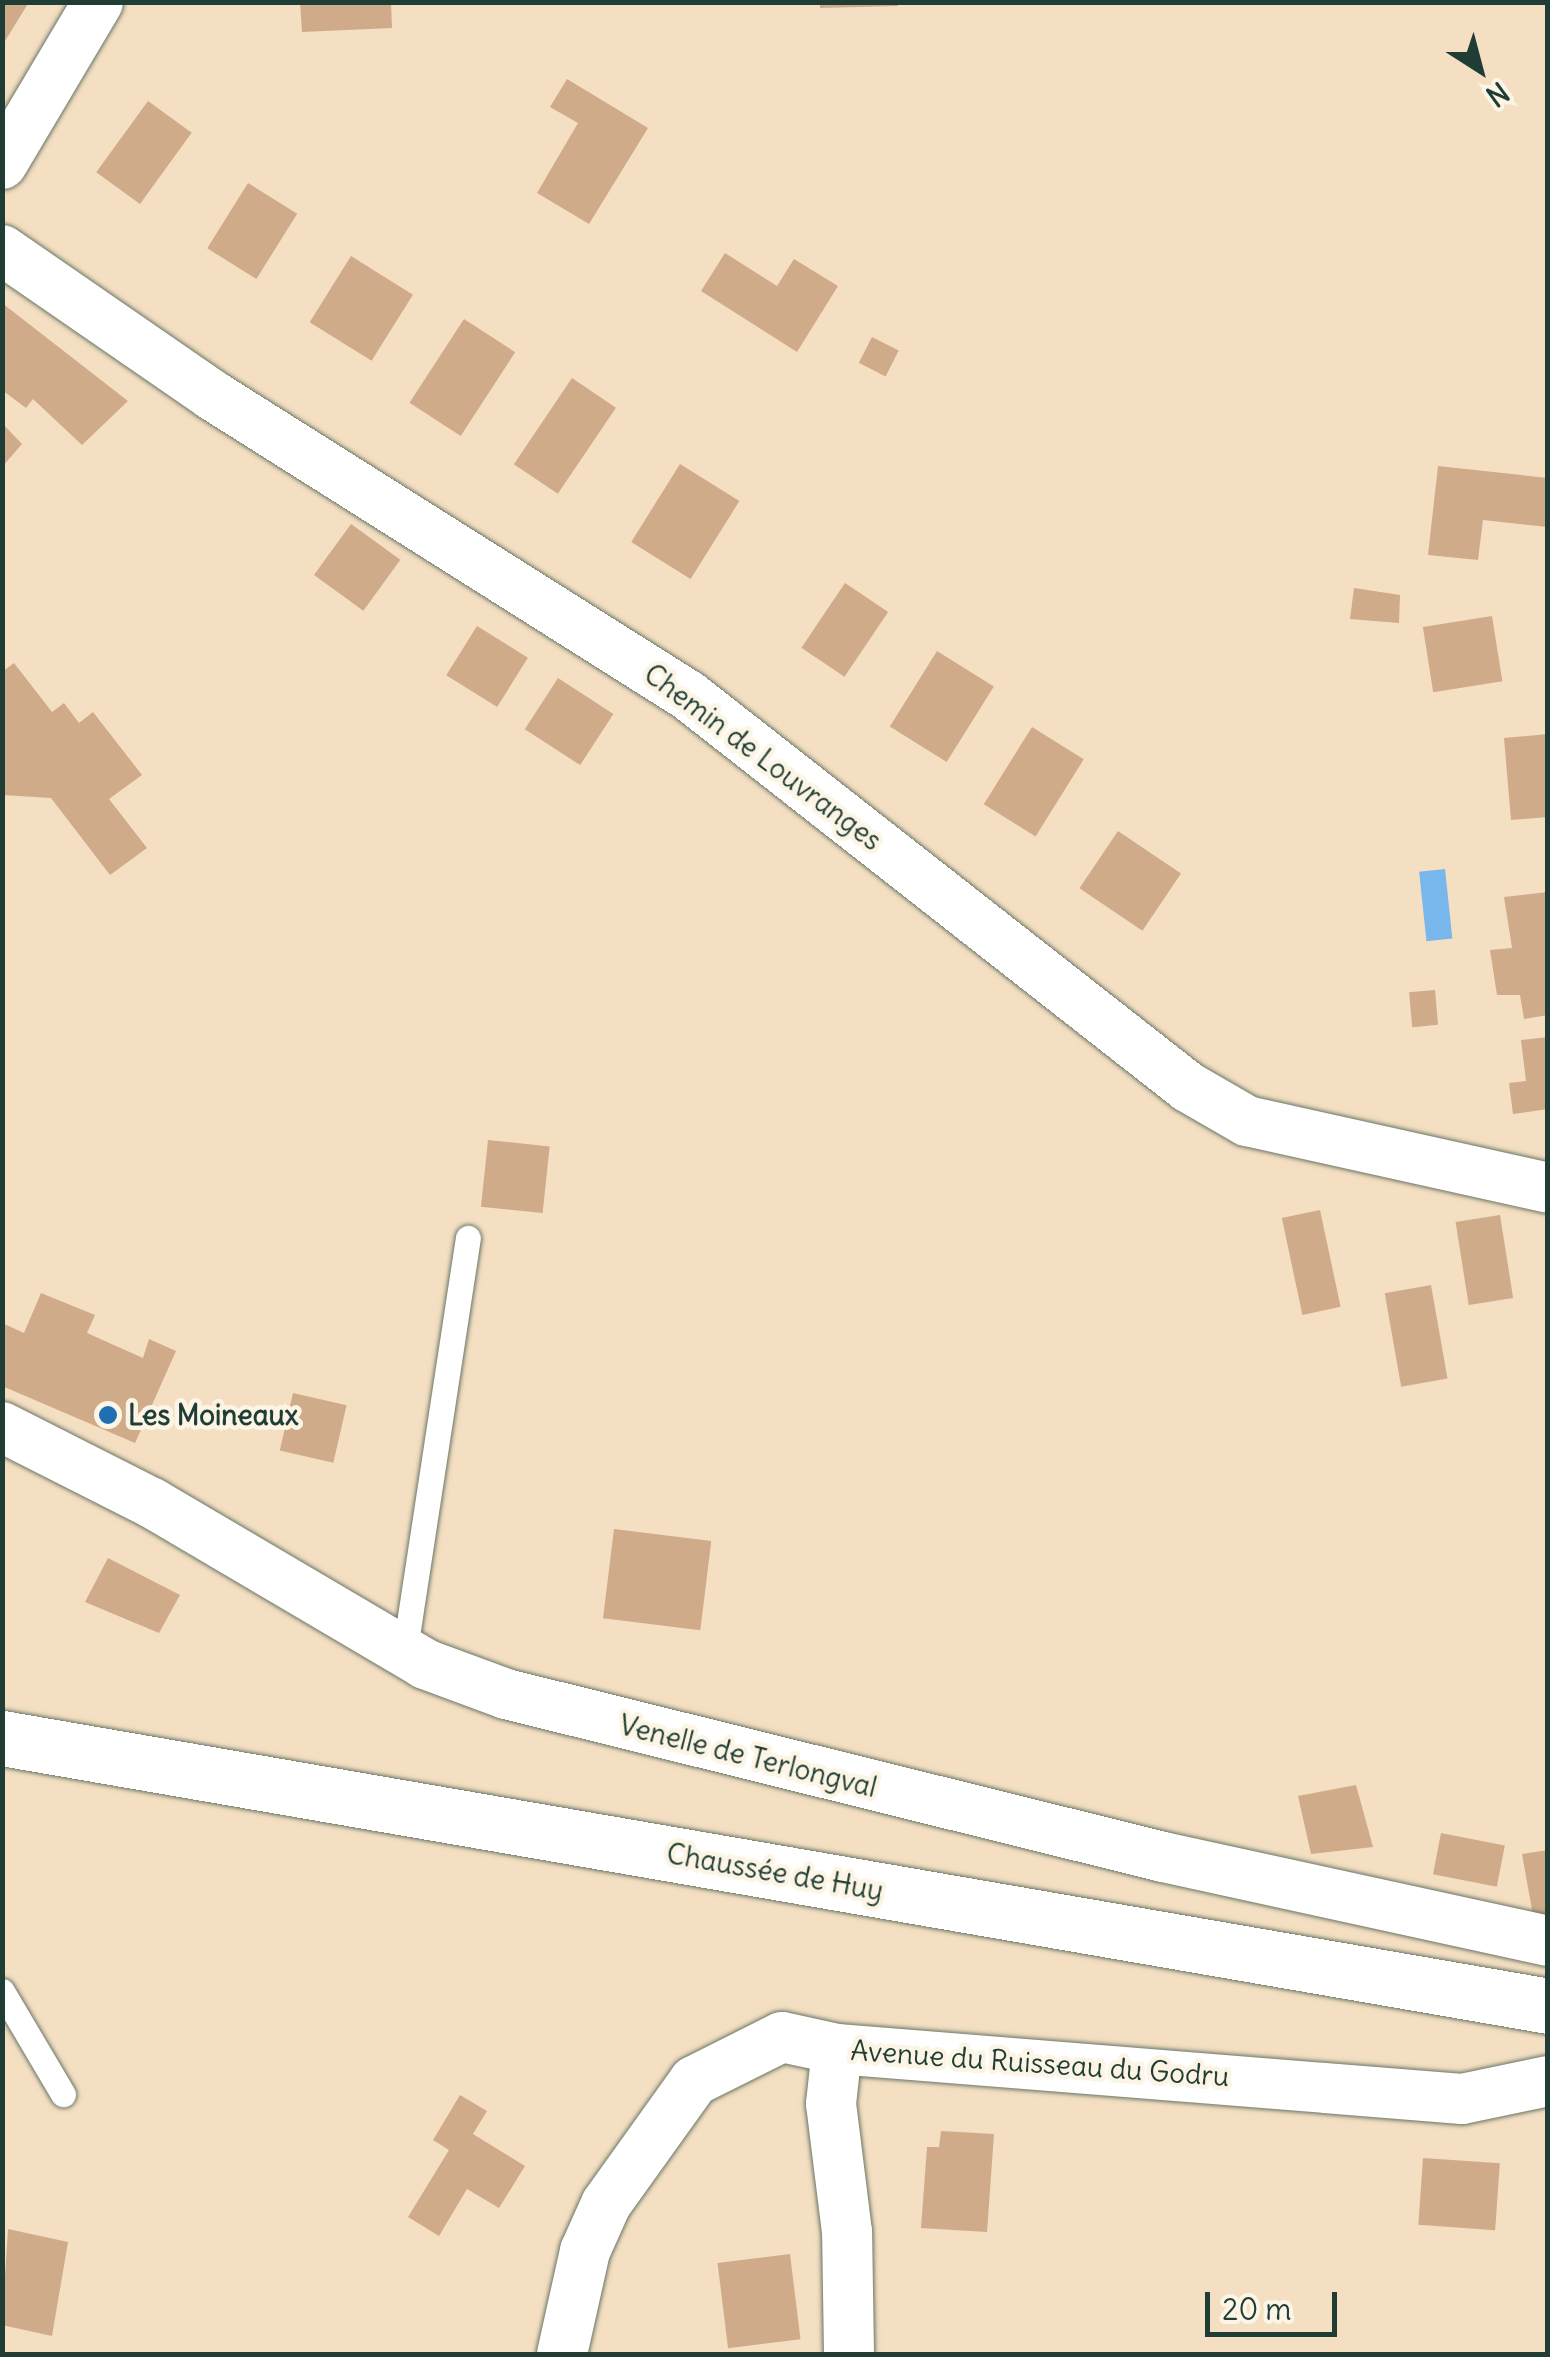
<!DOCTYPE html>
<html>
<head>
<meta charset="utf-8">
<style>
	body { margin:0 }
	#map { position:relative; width:1550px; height:2357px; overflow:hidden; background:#f4dfc2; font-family:Delius,sans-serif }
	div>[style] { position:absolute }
	.water>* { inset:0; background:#77b7eb; transform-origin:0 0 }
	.building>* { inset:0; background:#d0ab89; transform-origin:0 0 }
	.roads { filter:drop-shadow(0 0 2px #6a7666) drop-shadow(0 0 2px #6a7666) }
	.service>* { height:25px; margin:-12.5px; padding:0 12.5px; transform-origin:12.5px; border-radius:12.5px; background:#fff }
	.minor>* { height:50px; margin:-25px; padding:0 25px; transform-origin:25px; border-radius:25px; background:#fff }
	.secondary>* { height:55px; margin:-27.5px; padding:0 27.5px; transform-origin:27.5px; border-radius:27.5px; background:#fff }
	.dots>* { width:28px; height:28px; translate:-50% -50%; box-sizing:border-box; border:5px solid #fcf5e5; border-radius:50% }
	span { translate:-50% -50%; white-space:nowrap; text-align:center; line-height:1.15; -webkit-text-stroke:9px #fcf5e5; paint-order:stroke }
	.street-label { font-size:28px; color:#1f3d34 }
	.poi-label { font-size:28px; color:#1f3d34; font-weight:700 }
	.left { translate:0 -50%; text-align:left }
	.frame { position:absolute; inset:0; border:5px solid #1f3d34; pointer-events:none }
	.north { position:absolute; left:1430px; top:20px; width:100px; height:100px; -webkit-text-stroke:8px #fcf5e5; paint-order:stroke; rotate:144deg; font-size:28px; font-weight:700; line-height:40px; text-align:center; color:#1f3d34 }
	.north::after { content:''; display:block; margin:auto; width:35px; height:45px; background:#1f3d34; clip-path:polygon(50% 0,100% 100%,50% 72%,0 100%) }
	.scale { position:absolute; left:1205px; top:2292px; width:132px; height:45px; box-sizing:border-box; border:5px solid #1f3d34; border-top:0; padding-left:12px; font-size:30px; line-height:35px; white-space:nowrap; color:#1f3d34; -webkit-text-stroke:8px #fcf5e5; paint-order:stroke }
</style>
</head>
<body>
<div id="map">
	<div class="water">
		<i style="left:1445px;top:869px;width:70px;height:26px;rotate:84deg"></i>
	</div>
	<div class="building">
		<i style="clip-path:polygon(2px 2px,29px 2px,2px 46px)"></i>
		<i style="clip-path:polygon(300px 2px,391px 2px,392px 28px,302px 32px)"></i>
		<i style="clip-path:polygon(820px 2px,898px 2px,898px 6px,820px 8px)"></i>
		<i style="clip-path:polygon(567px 79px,648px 128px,589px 224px,537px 193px,578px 123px,550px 107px)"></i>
		<i style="left:148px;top:101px;width:54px;height:88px;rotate:36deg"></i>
		<i style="left:248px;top:183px;width:58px;height:77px;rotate:32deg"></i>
		<i style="clip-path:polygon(725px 253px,777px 286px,794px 259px,838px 286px,797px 352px,701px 291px)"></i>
		<i style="left:351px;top:256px;width:73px;height:78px;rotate:32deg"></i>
		<i style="clip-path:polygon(2px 303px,128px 401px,82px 445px,33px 399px,26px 408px,2px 390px)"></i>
		<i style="left:464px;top:319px;width:61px;height:100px;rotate:33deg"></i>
		<i style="left:872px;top:337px;width:30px;height:29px;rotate:27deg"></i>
		<i style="left:572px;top:378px;width:53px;height:104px;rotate:34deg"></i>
		<i style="clip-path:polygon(2px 423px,22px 444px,2px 467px)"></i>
		<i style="left:680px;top:464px;width:70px;height:92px;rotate:32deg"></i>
		<i style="clip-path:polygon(1438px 466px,1548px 478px,1548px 527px,1483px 520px,1478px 560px,1428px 555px)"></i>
		<i style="left:351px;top:524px;width:61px;height:63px;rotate:36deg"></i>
		<i style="left:845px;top:583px;width:52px;height:78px;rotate:34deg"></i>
		<i style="clip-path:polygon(1354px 588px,1400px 595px,1399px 623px,1350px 619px)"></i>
		<i style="left:1492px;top:616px;width:66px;height:70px;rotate:81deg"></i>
		<i style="left:477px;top:626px;width:60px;height:58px;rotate:32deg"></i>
		<i style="left:937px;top:651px;width:67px;height:89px;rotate:32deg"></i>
		<i style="clip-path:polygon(14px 663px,52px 712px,64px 703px,79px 723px,93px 712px,142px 775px,109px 799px,147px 848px,110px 875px,51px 798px,2px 795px,2px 672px)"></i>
		<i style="left:558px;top:678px;width:66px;height:61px;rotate:33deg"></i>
		<i style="left:1032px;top:727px;width:61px;height:91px;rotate:32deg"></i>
		<i style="clip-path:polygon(1548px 734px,1548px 817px,1511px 820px,1504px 738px)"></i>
		<i style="left:1118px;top:831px;width:76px;height:69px;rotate:34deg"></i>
		<i style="clip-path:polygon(1548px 892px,1548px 1015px,1524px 1019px,1520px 995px,1497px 995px,1490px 950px,1512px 948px,1504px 897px)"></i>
		<i style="left:1435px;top:990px;width:35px;height:26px;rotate:85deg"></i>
		<i style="clip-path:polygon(1548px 1037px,1548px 1109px,1513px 1114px,1509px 1083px,1526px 1081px,1521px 1040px)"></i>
		<i style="left:488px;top:1140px;width:62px;height:67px;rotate:6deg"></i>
		<i style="left:1320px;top:1210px;width:99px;height:39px;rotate:78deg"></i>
		<i style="left:1500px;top:1215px;width:84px;height:45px;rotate:81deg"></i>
		<i style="left:1431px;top:1285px;width:95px;height:47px;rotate:80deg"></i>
		<i style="clip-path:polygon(41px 1293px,95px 1315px,87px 1333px,143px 1358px,149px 1339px,176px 1351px,135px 1443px,2px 1386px,2px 1323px,24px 1333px)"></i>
		<i style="left:293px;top:1393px;width:55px;height:59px;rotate:13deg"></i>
		<i style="left:614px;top:1529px;width:98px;height:90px;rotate:7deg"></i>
		<i style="clip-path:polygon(108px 1558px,180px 1595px,159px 1633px,85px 1602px)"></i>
		<i style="clip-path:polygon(1356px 1785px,1373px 1847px,1311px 1854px,1298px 1796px)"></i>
		<i style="left:1441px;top:1833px;width:65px;height:42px;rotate:11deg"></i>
		<i style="clip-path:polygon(1548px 1850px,1548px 1919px,1534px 1921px,1522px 1854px)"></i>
		<i style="clip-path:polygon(460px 2095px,487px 2111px,473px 2134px,525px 2166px,499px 2208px,467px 2189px,439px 2236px,408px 2217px,449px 2150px,433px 2140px)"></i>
		<i style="clip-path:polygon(941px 2131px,994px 2134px,987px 2232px,921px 2228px,927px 2147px,939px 2147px)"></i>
		<i style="left:1423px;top:2158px;width:77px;height:67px;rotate:4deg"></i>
		<i style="clip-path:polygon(8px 2229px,68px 2242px,52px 2336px,2px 2325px)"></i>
		<i style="left:790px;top:2254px;width:86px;height:73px;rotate:83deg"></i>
	</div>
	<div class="roads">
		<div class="service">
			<i style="left:405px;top:1649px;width:416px;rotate:-81.3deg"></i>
			<i style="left:2px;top:1991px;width:120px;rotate:59.4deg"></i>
		</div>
		<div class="minor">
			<i style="left:2px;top:164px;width:188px;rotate:-59.3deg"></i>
			<i style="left:2px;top:250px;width:255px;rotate:34.6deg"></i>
			<i style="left:212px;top:395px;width:564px;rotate:32.25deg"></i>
			<i style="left:689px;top:696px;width:634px;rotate:38.08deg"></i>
			<i style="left:1188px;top:1087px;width:68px;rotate:30deg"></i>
			<i style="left:1247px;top:1121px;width:308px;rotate:12.5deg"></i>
			<i style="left:2px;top:1427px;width:168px;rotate:26.9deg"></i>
			<i style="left:152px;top:1503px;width:317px;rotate:30.5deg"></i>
			<i style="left:425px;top:1664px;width:86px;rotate:20.3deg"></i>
			<i style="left:506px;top:1694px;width:677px;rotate:13.93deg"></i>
			<i style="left:1163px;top:1857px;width:394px;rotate:12.3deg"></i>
			<i style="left:562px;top:2354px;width:106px;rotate:-77.4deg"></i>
			<i style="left:585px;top:2251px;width:51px;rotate:-65.9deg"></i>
			<i style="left:606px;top:2204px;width:151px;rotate:-54.4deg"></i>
			<i style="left:694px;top:2081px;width:98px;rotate:-26.6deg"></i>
			<i style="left:782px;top:2037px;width:56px;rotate:12.3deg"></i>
			<i style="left:849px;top:2354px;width:122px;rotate:-90.9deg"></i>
			<i style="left:847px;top:2232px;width:129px;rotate:-97.1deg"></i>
			<i style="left:831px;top:2104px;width:55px;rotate:-83.8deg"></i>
			<i style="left:837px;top:2049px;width:627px;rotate:4.57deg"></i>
			<i style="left:1462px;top:2099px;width:88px;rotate:-11.8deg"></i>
		</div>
		<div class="secondary">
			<i style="left:2px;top:1738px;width:1569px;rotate:9.83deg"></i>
		</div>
	</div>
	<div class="dots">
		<i style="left:108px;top:1415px;background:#1f6fb2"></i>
	</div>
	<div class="street-label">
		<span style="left:763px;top:757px;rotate:37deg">Chemin de Louvranges</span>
		<span style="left:748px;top:1756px;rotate:14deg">Venelle de Terlongval</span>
		<span style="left:775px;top:1872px;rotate:10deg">Chaussée de Huy</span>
		<span style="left:1040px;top:2063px;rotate:4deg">Avenue du Ruisseau du Godru</span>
	</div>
	<div class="poi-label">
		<span class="left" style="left:128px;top:1415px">Les Moineaux</span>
	</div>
	<div class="frame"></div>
	<div class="north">N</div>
	<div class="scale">20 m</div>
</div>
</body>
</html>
